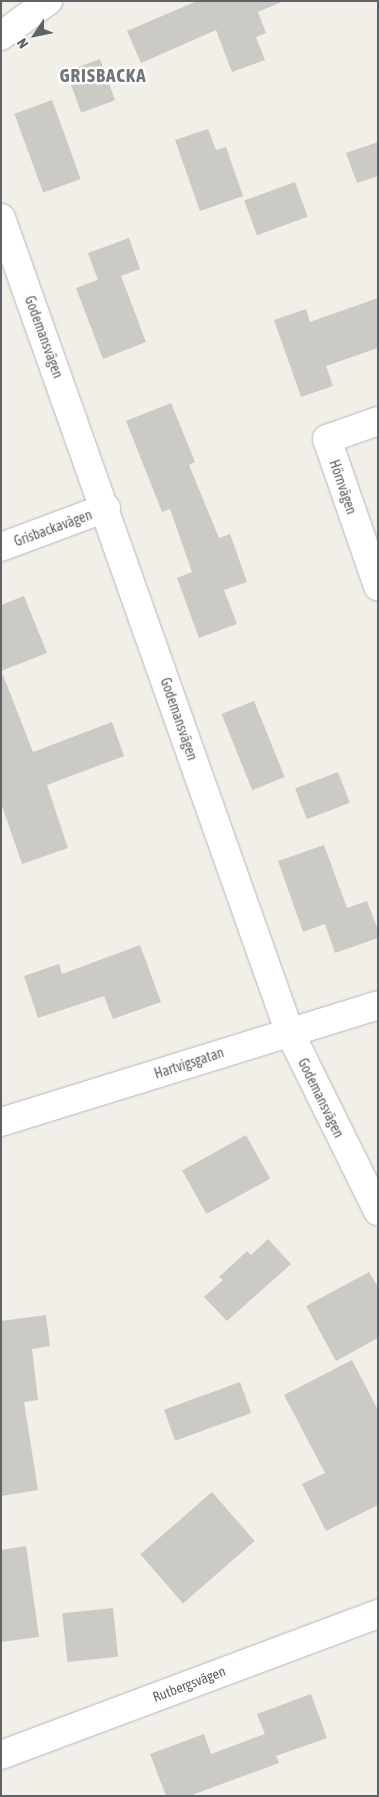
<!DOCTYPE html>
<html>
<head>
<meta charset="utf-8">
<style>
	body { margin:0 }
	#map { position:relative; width:379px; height:1797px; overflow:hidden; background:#f1efe8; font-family:"Asap Condensed",sans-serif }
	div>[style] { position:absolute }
	.building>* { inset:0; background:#cccac5; transform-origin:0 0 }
	.roads { filter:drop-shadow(0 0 1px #b5b8bc) drop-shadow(0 0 1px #b5b8bc) }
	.minor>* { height:28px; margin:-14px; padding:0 14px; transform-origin:14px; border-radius:14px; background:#fff }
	span { translate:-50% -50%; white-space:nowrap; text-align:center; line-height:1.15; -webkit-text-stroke:5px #fff; paint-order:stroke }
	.street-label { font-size:14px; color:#5f6368 }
	.district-label { font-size:19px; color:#70757a; font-weight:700; letter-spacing:1px }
	.frame { position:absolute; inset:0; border:2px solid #5f6368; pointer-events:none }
	.north { position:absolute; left:10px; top:10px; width:50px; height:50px; -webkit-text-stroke:4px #fff; paint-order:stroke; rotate:236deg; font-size:14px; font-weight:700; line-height:20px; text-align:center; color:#5f6368 }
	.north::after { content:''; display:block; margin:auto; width:18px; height:22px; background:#5f6368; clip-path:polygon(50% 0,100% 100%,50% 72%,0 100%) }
</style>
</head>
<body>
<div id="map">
	<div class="building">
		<i style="clip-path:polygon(197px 1px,284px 1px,258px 12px,266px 33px,256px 37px,265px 60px,232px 72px,216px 30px,141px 63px,127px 31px)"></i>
		<i style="left:100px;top:59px;width:44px;height:36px;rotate:70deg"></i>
		<i style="left:52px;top:100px;width:84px;height:40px;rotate:70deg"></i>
		<i style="clip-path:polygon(208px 129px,216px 150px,226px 147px,243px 196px,200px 211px,175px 140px)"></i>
		<i style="clip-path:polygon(378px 142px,378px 176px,357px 183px,346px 153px)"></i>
		<i style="left:295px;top:182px;width:37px;height:54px;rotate:70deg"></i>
		<i style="clip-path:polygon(129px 238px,140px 269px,121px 276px,146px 342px,103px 359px,76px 288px,98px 280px,88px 253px)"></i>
		<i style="clip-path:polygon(378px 298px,378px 348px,326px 366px,333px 386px,301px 397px,274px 320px,306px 309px,310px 322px)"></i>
		<i style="clip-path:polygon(171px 403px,195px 462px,189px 465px,219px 538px,230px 534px,247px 582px,224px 590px,237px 624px,199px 638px,177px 578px,192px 572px,170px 509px,162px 512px,126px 421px)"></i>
		<i style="clip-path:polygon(24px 596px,47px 653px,1px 671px,1px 605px)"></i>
		<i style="clip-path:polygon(1px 675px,3px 675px,33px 752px,112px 722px,124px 756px,47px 785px,68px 848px,22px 864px,1px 803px)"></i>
		<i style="left:254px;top:701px;width:82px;height:35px;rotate:68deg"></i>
		<i style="left:338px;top:772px;width:33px;height:46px;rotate:69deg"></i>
		<i style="clip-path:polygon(324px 845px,347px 908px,367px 901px,378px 930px,378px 938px,335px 953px,325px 924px,303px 932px,278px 861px)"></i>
		<i style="clip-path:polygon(140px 945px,161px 1002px,113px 1019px,104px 996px,38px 1018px,24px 976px,59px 964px,62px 974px)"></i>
		<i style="left:246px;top:1135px;width:50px;height:73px;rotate:61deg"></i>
		<i style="clip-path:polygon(268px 1239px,291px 1264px,227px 1321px,204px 1297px,223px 1280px,219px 1277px,247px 1251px,251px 1255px)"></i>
		<i style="clip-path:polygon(369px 1272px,378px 1287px,378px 1338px,336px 1361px,306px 1306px)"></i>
		<i style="clip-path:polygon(46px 1315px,50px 1346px,32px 1349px,38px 1400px,24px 1402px,38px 1490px,1px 1496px,1px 1321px)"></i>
		<i style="clip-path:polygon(352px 1360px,378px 1410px,378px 1505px,326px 1531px,302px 1484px,325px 1473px,284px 1395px)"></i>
		<i style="left:240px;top:1382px;width:33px;height:81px;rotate:70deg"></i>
		<i style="left:212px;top:1492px;width:65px;height:95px;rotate:49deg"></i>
		<i style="clip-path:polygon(26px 1546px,39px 1637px,1px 1642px,1px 1550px)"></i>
		<i style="left:113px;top:1608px;width:49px;height:51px;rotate:84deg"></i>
		<i style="clip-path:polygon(311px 1694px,327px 1738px,276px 1756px,279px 1763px,189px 1796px,166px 1796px,150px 1754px,204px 1734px,211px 1754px,265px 1734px,257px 1714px)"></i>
	</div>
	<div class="roads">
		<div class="minor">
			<i style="left:1px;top:36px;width:59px;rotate:-36.7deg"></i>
			<i style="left:1px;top:218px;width:863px;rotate:70.49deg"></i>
			<i style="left:289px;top:1031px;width:201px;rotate:63.7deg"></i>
			<i style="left:378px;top:421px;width:54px;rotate:160.6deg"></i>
			<i style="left:327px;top:439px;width:156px;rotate:70.9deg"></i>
			<i style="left:1px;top:547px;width:112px;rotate:-20.4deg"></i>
			<i style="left:1px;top:1122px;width:395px;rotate:-17.2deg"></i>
			<i style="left:1px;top:1755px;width:403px;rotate:-20.5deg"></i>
		</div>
	</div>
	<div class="street-label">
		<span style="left:44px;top:337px;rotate:70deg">Godemansvägen</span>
		<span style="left:343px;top:487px;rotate:71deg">Hörnvägen</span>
		<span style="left:53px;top:528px;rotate:-20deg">Grisbackavägen</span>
		<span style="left:179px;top:719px;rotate:71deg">Godemansvägen</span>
		<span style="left:189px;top:1063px;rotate:-18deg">Hartvigsgatan</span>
		<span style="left:321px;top:1098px;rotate:64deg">Godemansvägen</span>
		<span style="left:189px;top:1684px;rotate:-21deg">Rutbergsvägen</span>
	</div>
	<div class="district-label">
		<span style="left:103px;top:76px">GRISBACKA</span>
	</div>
	<div class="frame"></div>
	<div class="north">N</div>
</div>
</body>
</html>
